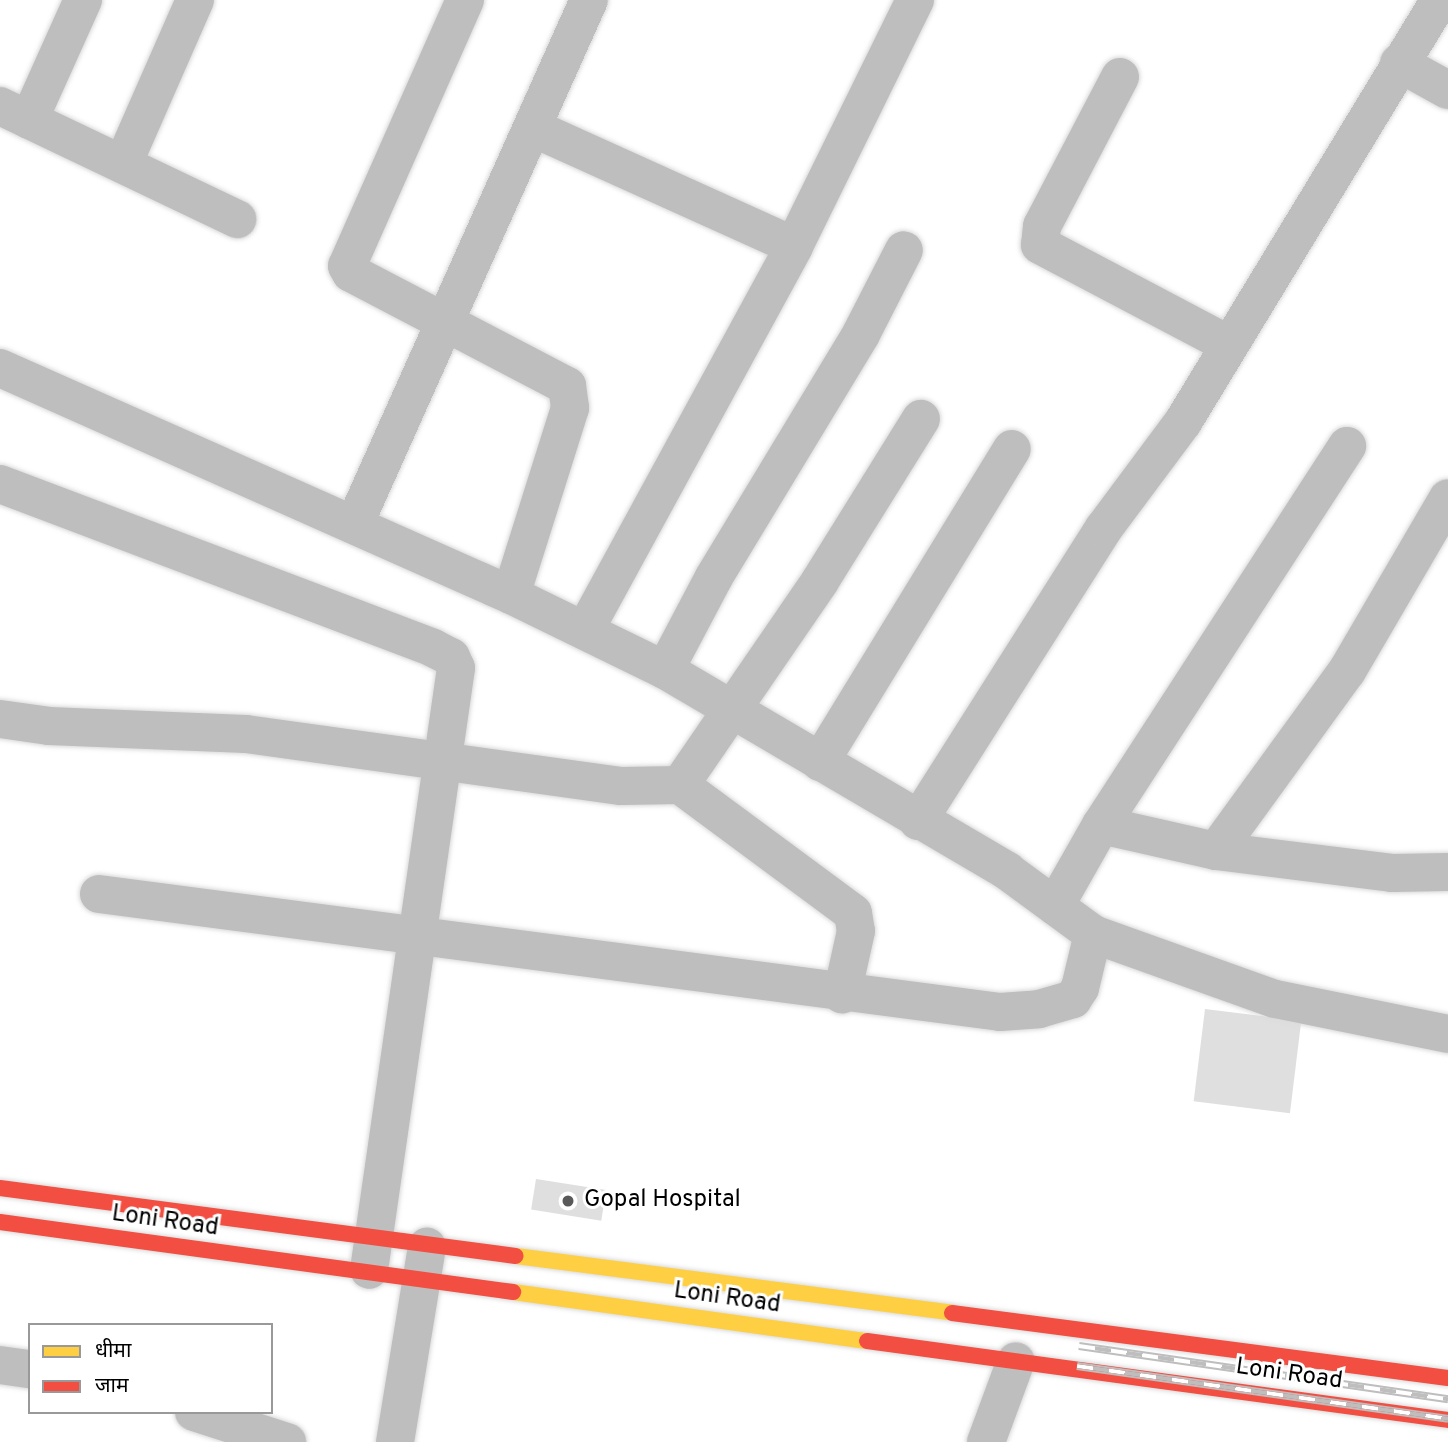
<!DOCTYPE html>
<html>
<head>
<meta charset="utf-8">
<style>
	body { margin:0 }
	#map { position:relative; width:1448px; height:1442px; overflow:hidden; background:#fff; font-family:Overpass,"Noto Sans Devanagari",sans-serif }
	div>[style] { position:absolute }
	.building>* { inset:0; background:#dfdfdf; transform-origin:0 0 }
	.roads { filter:drop-shadow(0 0 2px #dbdbdb) drop-shadow(0 0 2px #dbdbdb) }
	.street>* { height:38px; margin:-19px; padding:0 19px; transform-origin:19px; border-radius:19px; background:#bebebe }
	.slow>* { height:16px; margin:-8px; padding:0 8px; transform-origin:8px; border-radius:8px; background:#ffcf43 }
	.jam>* { height:16px; margin:-8px; padding:0 8px; transform-origin:8px; border-radius:8px; background:#f24e42 }
	.rail>* { height:8px; margin-top:-4px; transform-origin:0; background:repeating-linear-gradient(90deg,#fff 0 16px,#bebebe 0 32px); box-sizing:border-box; border-block:2px solid #bebebe }
	.dots>* { width:19px; height:19px; translate:-50% -50%; box-sizing:border-box; border:4px solid #fff; border-radius:50% }
	span { translate:-50% -50%; white-space:nowrap; text-align:center; line-height:1.15; -webkit-text-stroke:6px #fff; paint-order:stroke }
	.poi-label { font-size:24px; color:#000 }
	.left { translate:0 -50%; text-align:left }
	.street-label { font-size:24px; color:#000 }
	.legend { position:absolute; left:28px; top:1323px; width:245px; height:91px; box-sizing:border-box; background:#fff; border:2px solid #999; margin:0; padding:9px 12px; list-style:none; font-size:21px; color:#000 }
	.legend li { display:flex; align-items:center; gap:14px; height:35px }
	.legend b { width:35px; border:2px solid #999 }
</style>
</head>
<body>
<div id="map">
	<div class="building">
		<i style="left:1205px;top:1009px;width:97px;height:93px;rotate:7deg"></i>
		<i style="left:536px;top:1179px;width:71px;height:31px;rotate:9deg"></i>
	</div>
	<div class="roads">
		<div class="street">
			<i style="left:465px;top:0;width:291px;rotate:113.9deg"></i>
			<i style="left:347px;top:266px;width:8px;rotate:60deg"></i>
			<i style="left:351px;top:273px;width:244px;rotate:27.6deg"></i>
			<i style="left:567px;top:386px;width:22px;rotate:82deg"></i>
			<i style="left:570px;top:408px;width:196px;rotate:107.5deg"></i>
			<i style="left:1399px;top:63px;width:56px;rotate:28.9deg"></i>
			<i style="left:1120px;top:77px;width:168px;rotate:117.6deg"></i>
			<i style="left:1042px;top:226px;width:19px;rotate:96deg"></i>
			<i style="left:1040px;top:245px;width:212px;rotate:27.8deg"></i>
			<i style="left:0;top:106px;width:263px;rotate:25.5deg"></i>
			<i style="left:29px;top:120px;width:132px;rotate:-65.8deg"></i>
			<i style="left:533px;top:128px;width:286px;rotate:24.3deg"></i>
			<i style="left:123px;top:164px;width:179px;rotate:-66.3deg"></i>
			<i style="left:0;top:368px;width:559px;rotate:23.95deg"></i>
			<i style="left:511px;top:595px;width:171px;rotate:26deg"></i>
			<i style="left:665px;top:670px;width:397px;rotate:30.4deg"></i>
			<i style="left:1007px;top:871px;width:107px;rotate:36.2deg"></i>
			<i style="left:1093px;top:934px;width:193px;rotate:19.7deg"></i>
			<i style="left:1275px;top:999px;width:177px;rotate:11.4deg"></i>
			<i style="left:0;top:484px;width:463px;rotate:20.7deg"></i>
			<i style="left:433px;top:648px;width:20px;rotate:27deg"></i>
			<i style="left:451px;top:657px;width:12px;rotate:66deg"></i>
			<i style="left:456px;top:668px;width:608px;rotate:98.22deg"></i>
			<i style="left:354px;top:525px;width:575px;rotate:-65.89deg"></i>
			<i style="left:585px;top:630px;width:437px;rotate:-61.4deg"></i>
			<i style="left:794px;top:246px;width:274px;rotate:-63.8deg"></i>
			<i style="left:665px;top:670px;width:105px;rotate:-62.2deg"></i>
			<i style="left:714px;top:577px;width:284px;rotate:-58.8deg"></i>
			<i style="left:861px;top:334px;width:94px;rotate:-62.9deg"></i>
			<i style="left:0;top:719px;width:49px;rotate:8.1deg"></i>
			<i style="left:49px;top:726px;width:197px;rotate:2.3deg"></i>
			<i style="left:246px;top:734px;width:379px;rotate:7.9deg"></i>
			<i style="left:621px;top:786px;width:59px;rotate:-1deg"></i>
			<i style="left:680px;top:785px;width:247px;rotate:-55.5deg"></i>
			<i style="left:820px;top:581px;width:191px;rotate:-58.1deg"></i>
			<i style="left:820px;top:762px;width:367px;rotate:-58.5deg"></i>
			<i style="left:680px;top:785px;width:215px;rotate:36.5deg"></i>
			<i style="left:853px;top:913px;width:18px;rotate:81deg"></i>
			<i style="left:856px;top:931px;width:65px;rotate:102.5deg"></i>
			<i style="left:918px;top:821px;width:347px;rotate:-57.6deg"></i>
			<i style="left:1104px;top:528px;width:132px;rotate:-53.3deg"></i>
			<i style="left:1183px;top:422px;width:494px;rotate:-58.7deg"></i>
			<i style="left:1101px;top:825px;width:452px;rotate:-57deg"></i>
			<i style="left:1216px;top:851px;width:223px;rotate:-54deg"></i>
			<i style="left:1347px;top:671px;width:200px;rotate:-59.7deg"></i>
			<i style="left:99px;top:894px;width:909px;rotate:7.46deg"></i>
			<i style="left:1000px;top:1012px;width:39px;rotate:-4deg"></i>
			<i style="left:1039px;top:1009px;width:35px;rotate:-16deg"></i>
			<i style="left:1073px;top:999px;width:13px;rotate:-58deg"></i>
			<i style="left:1080px;top:988px;width:56px;rotate:-76.5deg"></i>
			<i style="left:1055px;top:906px;width:93px;rotate:-60.4deg"></i>
			<i style="left:1101px;top:825px;width:118px;rotate:12.7deg"></i>
			<i style="left:1216px;top:851px;width:177px;rotate:7.1deg"></i>
			<i style="left:1392px;top:873px;width:56px;rotate:-1deg"></i>
			<i style="left:0;top:1365px;width:30px;rotate:8deg"></i>
			<i style="left:194px;top:1412px;width:98px;rotate:17.9deg"></i>
			<i style="left:395px;top:1442px;width:198px;rotate:-80.7deg"></i>
			<i style="left:986px;top:1442px;width:86px;rotate:-69.7deg"></i>
		</div>
		<div class="slow">
			<i style="left:516px;top:1256px;width:440px;rotate:7.4deg"></i>
			<i style="left:513px;top:1292px;width:357px;rotate:7.9deg"></i>
		</div>
		<div class="jam">
			<i style="left:0;top:1188px;width:520px;rotate:7.51deg"></i>
			<i style="left:0;top:1222px;width:518px;rotate:7.77deg"></i>
			<i style="left:952px;top:1313px;width:500px;rotate:7.47deg"></i>
			<i style="left:867px;top:1341px;width:586px;rotate:7.74deg"></i>
		</div>
	</div>
	<div class="rail">
		<i style="left:1079px;top:1346px;width:373px;rotate:8.2deg"></i>
		<i style="left:1077px;top:1366px;width:375px;rotate:8.1deg"></i>
	</div>
	<div class="dots">
		<i style="left:568px;top:1201px;background:#595959"></i>
	</div>
	<div class="poi-label">
		<span class="left" style="left:584px;top:1201px">Gopal Hospital</span>
	</div>
	<div class="street-label">
		<span style="left:165px;top:1222px;rotate:8deg">Loni Road</span>
		<span style="left:727px;top:1299px;rotate:8deg">Loni Road</span>
		<span style="left:1289px;top:1375px;rotate:8deg">Loni Road</span>
	</div>
	<ul class="legend">
	<li><b style="height:9px;background:#ffcf43"></b>धीमा</li>
	<li><b style="height:9px;background:#f24e42"></b>जाम</li>
	</ul>
</div>
</body>
</html>
